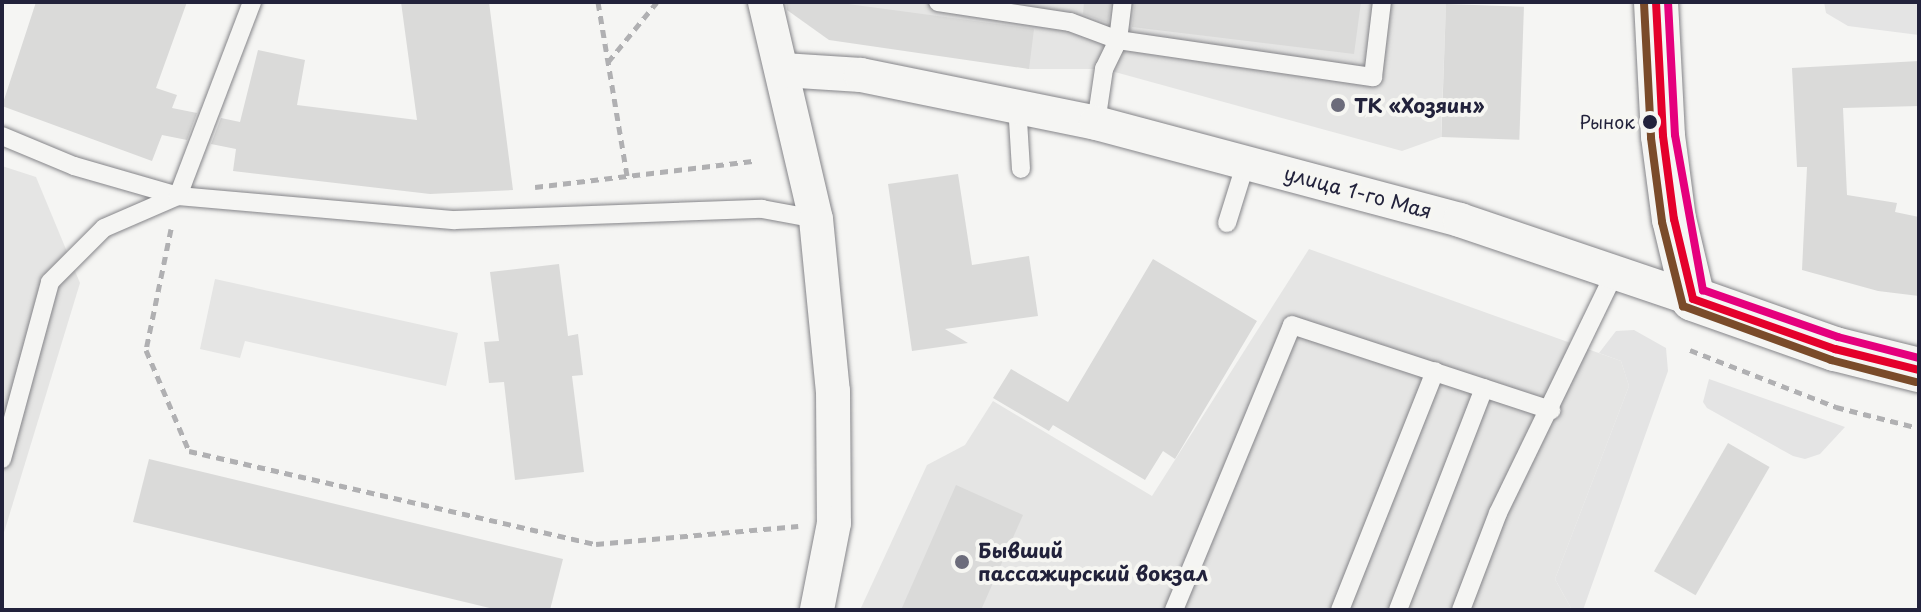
<!DOCTYPE html>
<html>
<head>
<meta charset="utf-8">
<style>
	body { margin:0 }
	#map { position:relative; width:1921px; height:612px; overflow:hidden; background:#f5f5f3; font-family:"Playpen Sans",sans-serif }
	div>[style] { position:absolute }
	.built>* { inset:0; background:#e5e5e4 }
	.green>* { inset:0; background:#e4e4e4 }
	.building>* { inset:0; background:#dadad9; transform-origin:0 0 }
	.path>* { height:5px; margin-top:-2.5px; transform-origin:0; background:repeating-linear-gradient(90deg,#b0b0b2 0 8px,transparent 0 14px) }
	.roads { filter:drop-shadow(0 0 2px #858589) drop-shadow(0 0 2px #858589) }
	.lane>* { height:18px; margin:-9px; padding:0 9px; transform-origin:9px; border-radius:9px; background:#f5f5f3 }
	.street>* { height:34px; margin:-17px; padding:0 17px; transform-origin:17px; border-radius:17px; background:#f5f5f3 }
	.secondary>* { height:44px; margin:-22px; padding:0 22px; transform-origin:22px; border-radius:22px; background:#f5f5f3 }
	.bus-1>* { height:8px; margin:-4px; padding:0 4px; transform-origin:4px; border-radius:4px; background:#e4002b }
	.bus-2>* { height:8px; margin:-4px; padding:0 4px; transform-origin:4px; border-radius:4px; background:#7a4b2a }
	.bus-3>* { height:8px; margin:-4px; padding:0 4px; transform-origin:4px; border-radius:4px; background:#e5007d }
	.dots>* { width:22px; height:22px; translate:-50% -50%; box-sizing:border-box; border:4px solid #f6f6f2; border-radius:50% }
	span { translate:-50% -50%; white-space:nowrap; text-align:center; line-height:1.15; -webkit-text-stroke:8px #f6f6f2; paint-order:stroke }
	.bus-label { font-size:18px; color:#22223b }
	.right { translate:-100% -50%; text-align:right }
	.poi-label { font-size:20px; color:#22223b; font-weight:700 }
	.left { translate:0 -50%; text-align:left }
	.street-label { font-size:20px; color:#22223b }
	.frame { position:absolute; inset:0; border:4px solid #22223b; pointer-events:none }
</style>
</head>
<body>
<div id="map">
	<div class="built">
		<i style="clip-path:polygon(795px 2px,1459px 2px,1446px 5px,1441px 137px,1402px 151px,1104px 69px,1029px 69px)"></i>
		<i style="clip-path:polygon(2px 166px,36px 177px,80px 283px,2px 539px)"></i>
		<i style="clip-path:polygon(1309px 249px,1621px 361px,1629px 386px,1555px 579px,1572px 610px,860px 610px,927px 465px,965px 445px,993px 401px,1152px 496px)"></i>
		<i style="clip-path:polygon(215px 279px,458px 333px,446px 386px,245px 341px,240px 358px,200px 349px)"></i>
	</div>
	<div class="green">
		<i style="clip-path:polygon(1824px 2px,1919px 2px,1919px 35px,1848px 26px,1826px 13px)"></i>
		<i style="clip-path:polygon(1634px 330px,1666px 348px,1668px 371px,1583px 610px,1572px 610px,1555px 579px,1629px 386px,1621px 361px,1599px 353px,1616px 331px)"></i>
		<i style="clip-path:polygon(1709px 379px,1845px 427px,1820px 454px,1805px 459px,1793px 456px,1707px 408px,1703px 402px)"></i>
	</div>
	<div class="building">
		<i style="clip-path:polygon(36px 2px,187px 2px,156px 88px,177px 95px,172px 108px,197px 113px,187px 140px,162px 135px,152px 161px,2px 106px)"></i>
		<i style="clip-path:polygon(401px 2px,489px 2px,513px 190px,430px 194px,233px 171px,236px 149px,211px 144px,221px 118px,240px 122px,258px 50px,305px 60px,297px 105px,417px 120px)"></i>
		<i style="clip-path:polygon(786px 2px,833px 2px,1034px 29px,1029px 69px,829px 40px,787px 10px)"></i>
		<i style="clip-path:polygon(1084px 2px,1111px 2px,1108px 23px,1083px 14px)"></i>
		<i style="clip-path:polygon(1135px 2px,1361px 2px,1354px 54px,1132px 27px)"></i>
		<i style="left:1446px;top:4px;width:78px;height:133px;rotate:2deg"></i>
		<i style="clip-path:polygon(1919px 61px,1919px 106px,1843px 108px,1847px 195px,1897px 203px,1895px 212px,1919px 217px,1919px 296px,1878px 291px,1802px 270px,1807px 167px,1797px 167px,1792px 68px)"></i>
		<i style="clip-path:polygon(958px 174px,972px 265px,1029px 256px,1038px 316px,945px 329px,968px 343px,912px 351px,888px 184px)"></i>
		<i style="clip-path:polygon(1153px 259px,1257px 321px,1175px 459px,1163px 451px,1145px 480px,1053px 425px,1049px 431px,993px 398px,1011px 369px,1068px 402px)"></i>
		<i style="clip-path:polygon(559px 264px,568px 336px,578px 334px,583px 375px,572px 376px,584px 472px,515px 480px,504px 382px,489px 383px,484px 342px,499px 341px,490px 272px)"></i>
		<i style="left:1728px;top:443px;width:48px;height:148px;rotate:30deg"></i>
		<i style="clip-path:polygon(149px 459px,563px 559px,550px 610px,498px 610px,133px 522px)"></i>
		<i style="clip-path:polygon(956px 485px,1023px 515px,981px 610px,901px 610px)"></i>
	</div>
	<div class="path">
		<i style="left:598px;top:2px;width:176px;rotate:80.5deg"></i>
		<i style="left:608px;top:62px;width:77px;rotate:-50.8deg"></i>
		<i style="left:535px;top:187px;width:219px;rotate:-6.8deg"></i>
		<i style="left:171px;top:229px;width:124px;rotate:101.7deg"></i>
		<i style="left:146px;top:350px;width:110px;rotate:66.9deg"></i>
		<i style="left:189px;top:451px;width:417px;rotate:12.9deg"></i>
		<i style="left:596px;top:544px;width:203px;rotate:-5.1deg"></i>
		<i style="left:1690px;top:350px;width:157px;rotate:21.3deg"></i>
		<i style="left:1836px;top:407px;width:86px;rotate:14.2deg"></i>
	</div>
	<div class="roads">
		<div class="lane">
			<i style="left:938px;top:2px;width:134px;rotate:8.6deg"></i>
			<i style="left:1070px;top:22px;width:51px;rotate:20.6deg"></i>
			<i style="left:1118px;top:40px;width:38px;rotate:-83deg"></i>
			<i style="left:1017px;top:104px;width:65px;rotate:86.5deg"></i>
			<i style="left:1096px;top:123px;width:55px;rotate:-81.6deg"></i>
			<i style="left:1104px;top:69px;width:32px;rotate:-64deg"></i>
			<i style="left:1118px;top:40px;width:258px;rotate:8.3deg"></i>
			<i style="left:1373px;top:77px;width:76px;rotate:-83.2deg"></i>
			<i style="left:2px;top:136px;width:78px;rotate:22.6deg"></i>
			<i style="left:74px;top:166px;width:108px;rotate:16.1deg"></i>
			<i style="left:178px;top:196px;width:278px;rotate:5deg"></i>
			<i style="left:455px;top:220px;width:307px;rotate:-2.1deg"></i>
			<i style="left:762px;top:209px;width:55px;rotate:10.5deg"></i>
			<i style="left:1227px;top:223px;width:64px;rotate:-72.7deg"></i>
			<i style="left:2px;top:459px;width:183px;rotate:-74.8deg"></i>
			<i style="left:50px;top:282px;width:76px;rotate:-45deg"></i>
			<i style="left:104px;top:228px;width:81px;rotate:-23.4deg"></i>
			<i style="left:178px;top:196px;width:208px;rotate:-69.1deg"></i>
			<i style="left:1174px;top:610px;width:308px;rotate:-67.5deg"></i>
			<i style="left:1292px;top:325px;width:273px;rotate:18.2deg"></i>
			<i style="left:1340px;top:610px;width:257px;rotate:-68.3deg"></i>
			<i style="left:1398px;top:610px;width:238px;rotate:-68.8deg"></i>
			<i style="left:1461px;top:610px;width:104px;rotate:-69.1deg"></i>
			<i style="left:1498px;top:513px;width:268px;rotate:-64.1deg"></i>
		</div>
		<div class="street">
			<i style="left:765px;top:2px;width:223px;rotate:76.8deg"></i>
			<i style="left:816px;top:219px;width:173px;rotate:84.4deg"></i>
			<i style="left:833px;top:391px;width:132px;rotate:89.6deg"></i>
			<i style="left:834px;top:523px;width:89px;rotate:101.1deg"></i>
			<i style="left:783px;top:70px;width:78px;rotate:3.7deg"></i>
			<i style="left:861px;top:75px;width:240px;rotate:11.5deg"></i>
			<i style="left:1096px;top:123px;width:377px;rotate:14.9deg"></i>
			<i style="left:1460px;top:220px;width:246px;rotate:18.7deg"></i>
		</div>
		<div class="secondary">
			<i style="left:1656px;top:2px;width:134px;rotate:87deg"></i>
			<i style="left:1663px;top:136px;width:84px;rotate:82.5deg"></i>
			<i style="left:1674px;top:219px;width:82px;rotate:76.6deg"></i>
			<i style="left:1693px;top:299px;width:151px;rotate:19.4deg"></i>
			<i style="left:1835px;top:349px;width:87px;rotate:14deg"></i>
		</div>
	</div>
	<div class="bus-1">
		<i style="left:1656px;top:2px;width:134px;rotate:87deg"></i>
		<i style="left:1663px;top:136px;width:84px;rotate:82.5deg"></i>
		<i style="left:1674px;top:219px;width:82px;rotate:76.6deg"></i>
		<i style="left:1693px;top:299px;width:151px;rotate:19.4deg"></i>
		<i style="left:1835px;top:349px;width:87px;rotate:14deg"></i>
	</div>
	<div class="bus-2">
		<i style="left:1644px;top:3px;width:135px;rotate:87deg"></i>
		<i style="left:1651px;top:138px;width:85px;rotate:82.5deg"></i>
		<i style="left:1662px;top:222px;width:87px;rotate:76deg"></i>
		<i style="left:1683px;top:306px;width:158px;rotate:20deg"></i>
		<i style="left:1831px;top:360px;width:88px;rotate:14.5deg"></i>
	</div>
	<div class="bus-3">
		<i style="left:1668px;top:2px;width:133px;rotate:87deg"></i>
		<i style="left:1675px;top:135px;width:158px;rotate:79.8deg"></i>
		<i style="left:1703px;top:290px;width:143px;rotate:19.2deg"></i>
		<i style="left:1838px;top:337px;width:84px;rotate:14.5deg"></i>
	</div>
	<div class="dots">
		<i style="left:1338px;top:105px;background:#6c6c7b"></i>
		<i style="left:1650px;top:122px;background:#22223b"></i>
		<i style="left:962px;top:562px;background:#6c6c7b"></i>
	</div>
	<div class="bus-label">
		<span class="right" style="left:1635px;top:122px">Рынок</span>
	</div>
	<div class="poi-label">
		<span class="left" style="left:1354px;top:105px">ТК «Хозяин»</span>
		<span class="left" style="left:978px;top:562px">Бывший<br>пассажирский вокзал</span>
	</div>
	<div class="street-label">
		<span style="left:1358px;top:192px;rotate:15deg">улица 1-го Мая</span>
	</div>
	<div class="frame"></div>
</div>
</body>
</html>
